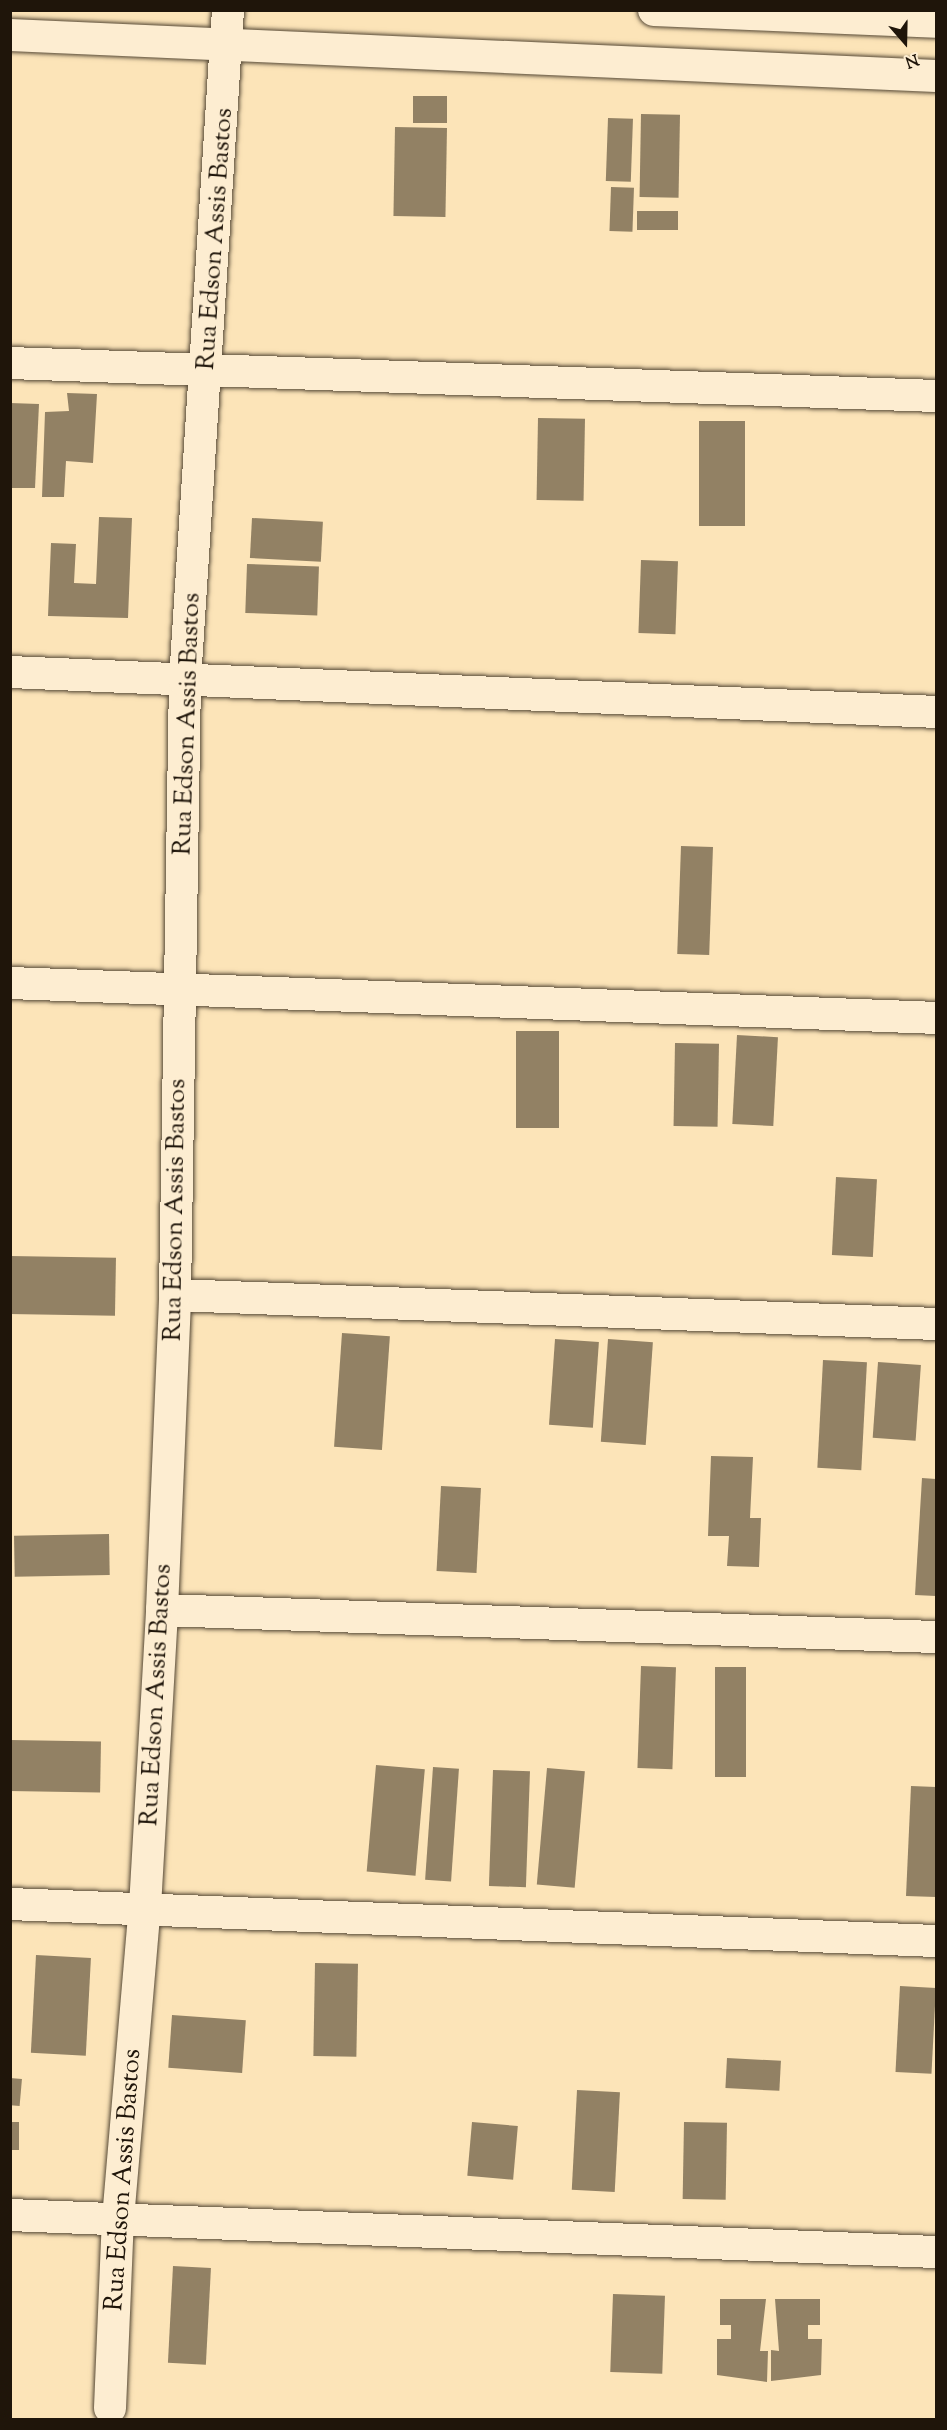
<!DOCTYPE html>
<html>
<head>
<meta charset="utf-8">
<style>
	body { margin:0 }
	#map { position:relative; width:947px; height:2430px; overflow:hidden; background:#fce4b8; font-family:"Sorts Mill Goudy",serif }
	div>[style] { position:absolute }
	.building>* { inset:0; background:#928164; transform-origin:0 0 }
	.roads { filter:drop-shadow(0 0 2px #564936) drop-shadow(0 0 2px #564936) }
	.street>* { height:32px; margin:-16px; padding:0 16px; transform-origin:16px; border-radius:16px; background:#fdedd1 }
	span { translate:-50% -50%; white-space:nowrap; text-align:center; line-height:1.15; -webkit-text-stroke:4.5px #fdedd1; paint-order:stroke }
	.street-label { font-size:26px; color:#1f150a }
	.frame { position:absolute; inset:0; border:12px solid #1f150a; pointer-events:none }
	.north { position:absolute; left:875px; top:12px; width:60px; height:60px; -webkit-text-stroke:4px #fdedd1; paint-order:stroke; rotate:160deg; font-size:16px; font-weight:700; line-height:24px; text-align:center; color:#1f150a }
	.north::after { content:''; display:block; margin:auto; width:21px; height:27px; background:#1f150a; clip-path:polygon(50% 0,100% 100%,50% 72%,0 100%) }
</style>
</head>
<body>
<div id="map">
	<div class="building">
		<i style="left:447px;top:96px;width:27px;height:34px;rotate:90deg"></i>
		<i style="left:641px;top:114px;width:39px;height:83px;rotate:1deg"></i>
		<i style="left:608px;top:118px;width:25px;height:63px;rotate:2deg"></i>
		<i style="left:395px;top:127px;width:52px;height:89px;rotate:1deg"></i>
		<i style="left:611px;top:187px;width:23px;height:44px;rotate:2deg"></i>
		<i style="left:637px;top:211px;width:41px;height:19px"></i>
		<i style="clip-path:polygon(67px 393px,97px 394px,93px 463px,66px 461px,64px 497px,42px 497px,45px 412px,69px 411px)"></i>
		<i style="clip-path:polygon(10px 403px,39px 404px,35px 488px,10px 488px)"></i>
		<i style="left:538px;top:418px;width:47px;height:82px;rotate:1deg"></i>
		<i style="left:699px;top:421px;width:46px;height:105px"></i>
		<i style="clip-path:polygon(99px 517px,132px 518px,128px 618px,48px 616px,51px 543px,76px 544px,74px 583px,96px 584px)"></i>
		<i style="left:252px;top:518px;width:71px;height:40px;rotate:3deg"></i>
		<i style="left:641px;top:560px;width:37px;height:73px;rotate:2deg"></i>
		<i style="left:247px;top:564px;width:72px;height:49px;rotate:2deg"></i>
		<i style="left:681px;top:846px;width:32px;height:108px;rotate:2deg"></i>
		<i style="left:516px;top:1031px;width:43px;height:97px"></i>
		<i style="left:737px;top:1035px;width:41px;height:89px;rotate:3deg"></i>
		<i style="left:675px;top:1043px;width:44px;height:83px;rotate:1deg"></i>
		<i style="left:836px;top:1177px;width:41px;height:78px;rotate:3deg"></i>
		<i style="left:10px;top:1256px;width:106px;height:58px;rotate:1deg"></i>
		<i style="left:342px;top:1333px;width:48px;height:114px;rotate:4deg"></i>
		<i style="left:555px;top:1339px;width:44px;height:86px;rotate:4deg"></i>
		<i style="left:608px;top:1339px;width:45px;height:103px;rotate:4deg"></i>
		<i style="left:823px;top:1360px;width:44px;height:108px;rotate:3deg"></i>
		<i style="left:878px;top:1362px;width:43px;height:76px;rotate:4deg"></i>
		<i style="clip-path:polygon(711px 1456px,753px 1457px,750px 1518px,761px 1518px,759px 1567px,727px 1566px,729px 1536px,708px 1536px)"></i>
		<i style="clip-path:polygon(922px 1478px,936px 1479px,936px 1596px,915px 1595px)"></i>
		<i style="left:441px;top:1486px;width:40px;height:85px;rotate:3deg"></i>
		<i style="left:109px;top:1534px;width:41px;height:95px;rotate:89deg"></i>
		<i style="left:641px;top:1666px;width:35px;height:102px;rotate:2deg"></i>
		<i style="left:715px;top:1667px;width:31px;height:110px"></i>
		<i style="left:10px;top:1740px;width:91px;height:51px;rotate:1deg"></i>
		<i style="left:376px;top:1765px;width:49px;height:107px;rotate:5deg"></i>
		<i style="left:433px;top:1767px;width:26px;height:113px;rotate:4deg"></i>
		<i style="left:547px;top:1768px;width:38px;height:117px;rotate:5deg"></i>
		<i style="left:493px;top:1770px;width:37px;height:116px;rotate:2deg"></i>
		<i style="clip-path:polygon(911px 1786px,936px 1787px,936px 1897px,906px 1896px)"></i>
		<i style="left:36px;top:1955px;width:55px;height:98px;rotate:3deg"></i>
		<i style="left:315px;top:1963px;width:43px;height:93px;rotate:1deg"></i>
		<i style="left:900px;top:1986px;width:36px;height:86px;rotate:3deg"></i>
		<i style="left:172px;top:2015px;width:74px;height:53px;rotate:4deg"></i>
		<i style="left:727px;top:2058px;width:54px;height:30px;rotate:3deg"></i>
		<i style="left:10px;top:2078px;width:12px;height:27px;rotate:5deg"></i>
		<i style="left:577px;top:2090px;width:43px;height:100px;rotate:3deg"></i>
		<i style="left:10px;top:2122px;width:9px;height:28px"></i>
		<i style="left:472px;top:2122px;width:46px;height:54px;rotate:5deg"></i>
		<i style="left:684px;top:2122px;width:43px;height:77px;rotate:1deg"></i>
		<i style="left:173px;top:2266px;width:38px;height:97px;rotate:3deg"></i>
		<i style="left:613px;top:2294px;width:52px;height:78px;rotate:2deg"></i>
		<i style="clip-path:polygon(720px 2299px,766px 2299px,760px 2351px,768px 2351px,767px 2382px,717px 2375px,717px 2339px,731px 2339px,731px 2325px,720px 2325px)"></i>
		<i style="clip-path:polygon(775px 2299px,820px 2299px,820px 2325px,808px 2325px,808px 2339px,822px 2339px,821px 2375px,771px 2381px,771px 2350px,779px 2351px)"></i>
	</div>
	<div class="roads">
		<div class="street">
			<i style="left:654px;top:10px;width:282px;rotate:2.4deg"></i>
			<i style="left:10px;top:35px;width:927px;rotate:2.54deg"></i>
			<i style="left:10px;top:363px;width:927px;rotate:2.04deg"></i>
			<i style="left:10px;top:672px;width:927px;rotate:2.47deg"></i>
			<i style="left:10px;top:983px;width:927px;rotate:2.16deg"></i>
			<i style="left:175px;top:1295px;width:762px;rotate:2.18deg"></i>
			<i style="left:162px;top:1610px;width:774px;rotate:2deg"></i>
			<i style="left:10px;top:1904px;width:927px;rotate:2.29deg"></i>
			<i style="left:10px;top:2215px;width:927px;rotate:2.29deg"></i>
			<i style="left:110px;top:2408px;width:189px;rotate:-87.6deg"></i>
			<i style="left:118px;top:2219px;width:313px;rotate:-85.1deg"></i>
			<i style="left:145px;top:1907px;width:297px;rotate:-86.7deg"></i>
			<i style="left:162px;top:1610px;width:315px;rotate:-87.6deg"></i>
			<i style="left:175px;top:1295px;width:615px;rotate:-89.07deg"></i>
			<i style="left:185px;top:680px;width:671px;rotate:-86.33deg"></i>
		</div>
	</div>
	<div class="street-label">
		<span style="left:216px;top:239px;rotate:-86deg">Rua Edson Assis Bastos</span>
		<span style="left:188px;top:724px;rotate:-88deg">Rua Edson Assis Bastos</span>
		<span style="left:176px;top:1210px;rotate:-89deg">Rua Edson Assis Bastos</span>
		<span style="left:157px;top:1695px;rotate:-87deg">Rua Edson Assis Bastos</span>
		<span style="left:124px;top:2180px;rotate:-86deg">Rua Edson Assis Bastos</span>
	</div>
	<div class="frame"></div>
	<div class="north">N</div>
</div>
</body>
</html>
